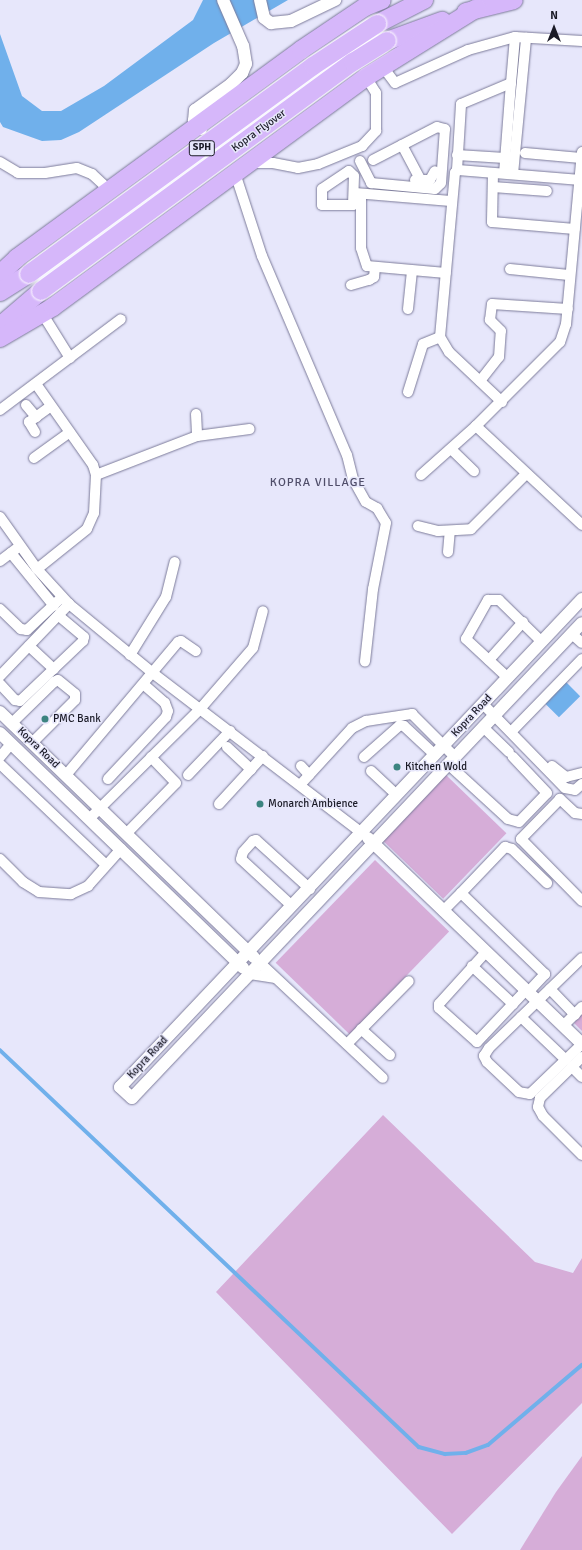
<!DOCTYPE html>
<html>
<head>
<meta charset="utf-8">
<style>
	body { margin:0 }
	#map { position:relative; width:582px; height:1550px; overflow:hidden; background:#e7e7fb; font-family:Signika,sans-serif }
	div>[style] { position:absolute }
	.green>* { inset:0; background:#d6add8; transform-origin:0 0 }
	.water>* { inset:0; background:#70b0eb; transform-origin:0 0 }
	.stream>* { height:3.5px; margin:-1.75px; padding:0 1.75px; transform-origin:1.75px; border-radius:1.75px; background:#70b0eb }
	.roads { filter:drop-shadow(0 0 1px #7c7b9a) drop-shadow(0 0 1px #7c7b9a) }
	.minor>* { height:10px; margin:-5px; padding:0 5px; transform-origin:5px; border-radius:5px; background:#fff }
	.tertiary>* { height:12px; margin:-6px; padding:0 6px; transform-origin:6px; border-radius:6px; background:#fff }
	.motorway>* { height:18px; margin:-9px; padding:0 9px; transform-origin:9px; border-radius:9px; background:#d6b7fa }
	.bridges { filter:drop-shadow(0 0 1px #fff) drop-shadow(0 0 1px #fff) }
	.motorway-bridge>* { height:18px; margin:-9px; padding:0 9px; transform-origin:9px; border-radius:9px; background:#d6b7fa }
	.dots>* { width:11px; height:11px; translate:-50% -50%; box-sizing:border-box; border:2px solid #e7e7fb; border-radius:50% }
	span { translate:-50% -50%; white-space:nowrap; text-align:center; line-height:1.15; -webkit-text-stroke:3px #e7e7fb; paint-order:stroke }
	.shield-label span { padding:1px 3px; background:#e7e7fb; border:1px solid; border-radius:3px; -webkit-text-stroke-width:0 }
	.shield-label { font-size:10px; color:#1b1b27; font-weight:700 }
	.street-label { font-size:11px; color:#1b1b27 }
	.poi-label { font-size:11px; color:#1b1b27 }
	.left { translate:0 -50%; text-align:left }
	.neighbourhood-label { font-size:12px; color:#504e6a; letter-spacing:1px }
	.north { position:absolute; left:534px; top:8px; width:40px; height:40px; -webkit-text-stroke:3px #e7e7fb; paint-order:stroke; rotate:0deg; font-size:11px; font-weight:700; line-height:16px; text-align:center; color:#1b1b27 }
	.north::after { content:''; display:block; margin:auto; width:14px; height:18px; background:#1b1b27; clip-path:polygon(50% 0,100% 100%,50% 72%,0 100%) }
</style>
</head>
<body>
<div id="map">
	<div class="green">
		<i style="left:446px;top:775px;width:84px;height:91px;rotate:44deg"></i>
		<i style="left:375px;top:860px;width:103px;height:143px;rotate:44deg"></i>
		<i style="clip-path:polygon(582px 1014px,582px 1031px,574px 1023px)"></i>
		<i style="clip-path:polygon(383px 1115px,535px 1262px,573px 1273px,582px 1258px,582px 1403px,452px 1534px,216px 1292px)"></i>
		<i style="clip-path:polygon(582px 1456px,582px 1550px,520px 1550px,556px 1492px)"></i>
	</div>
	<div class="water">
		<i style="clip-path:polygon(203px 0,288px 0,214px 43px,79px 132px,61px 140px,42px 141px,3px 127px,0 122px,0 34px,22px 96px,42px 111px,61px 111px,104px 86px,193px 20px)"></i>
		<i style="left:566px;top:682px;width:20px;height:30px;rotate:45deg"></i>
	</div>
	<div class="stream">
		<i style="left:0;top:1050px;width:577px;rotate:43.46deg"></i>
		<i style="left:419px;top:1447px;width:27px;rotate:15deg"></i>
		<i style="left:445px;top:1454px;width:21px;rotate:-3deg"></i>
		<i style="left:466px;top:1453px;width:23px;rotate:-20deg"></i>
		<i style="left:488px;top:1445px;width:123px;rotate:-40.4deg"></i>
	</div>
	<div class="roads">
		<div class="minor">
			<i style="left:383px;top:67px;width:20px;rotate:53deg"></i>
			<i style="left:395px;top:83px;width:80px;rotate:-24.3deg"></i>
			<i style="left:468px;top:50px;width:49px;rotate:-15.5deg"></i>
			<i style="left:515px;top:37px;width:67px;rotate:3.4deg"></i>
			<i style="left:511px;top:83px;width:46px;rotate:-85deg"></i>
			<i style="left:402px;top:145px;width:40px;rotate:62deg"></i>
			<i style="left:582px;top:152px;width:173px;rotate:95.3deg"></i>
			<i style="left:566px;top:324px;width:19px;rotate:108deg"></i>
			<i style="left:560px;top:342px;width:119px;rotate:135deg"></i>
			<i style="left:476px;top:426px;width:145px;rotate:43deg"></i>
			<i style="left:525px;top:153px;width:56px;rotate:5.1deg"></i>
			<i style="left:457px;top:155px;width:48px;rotate:3.6deg"></i>
			<i style="left:360px;top:161px;width:25px;rotate:63deg"></i>
			<i style="left:371px;top:183px;width:64px;rotate:5.4deg"></i>
			<i style="left:435px;top:189px;width:8px;rotate:-45deg"></i>
			<i style="left:441px;top:183px;width:54px;rotate:-85.8deg"></i>
			<i style="left:445px;top:129px;width:8px;rotate:-166deg"></i>
			<i style="left:437px;top:127px;width:72px;rotate:152.7deg"></i>
			<i style="left:0;top:162px;width:21px;rotate:31deg"></i>
			<i style="left:18px;top:173px;width:27px"></i>
			<i style="left:45px;top:173px;width:32px;rotate:-9deg"></i>
			<i style="left:77px;top:168px;width:16px;rotate:22deg"></i>
			<i style="left:92px;top:174px;width:23px;rotate:43deg"></i>
			<i style="left:251px;top:163px;width:22px"></i>
			<i style="left:273px;top:163px;width:25px;rotate:11deg"></i>
			<i style="left:298px;top:168px;width:20px;rotate:-11deg"></i>
			<i style="left:318px;top:164px;width:48px;rotate:-22.2deg"></i>
			<i style="left:362px;top:146px;width:21px;rotate:-47deg"></i>
			<i style="left:376px;top:131px;width:38px;rotate:-90deg"></i>
			<i style="left:376px;top:93px;width:19px;rotate:-122deg"></i>
			<i style="left:457px;top:170px;width:66px;rotate:-86.5deg"></i>
			<i style="left:461px;top:104px;width:54px;rotate:-22.8deg"></i>
			<i style="left:511px;top:83px;width:90px;rotate:94.4deg"></i>
			<i style="left:349px;top:171px;width:7px;rotate:45deg"></i>
			<i style="left:354px;top:176px;width:29px;rotate:92deg"></i>
			<i style="left:353px;top:205px;width:31px;rotate:180deg"></i>
			<i style="left:322px;top:205px;width:16px;rotate:-90deg"></i>
			<i style="left:322px;top:189px;width:32px;rotate:-34deg"></i>
			<i style="left:235px;top:173px;width:87px;rotate:72deg"></i>
			<i style="left:262px;top:256px;width:216px;rotate:66.9deg"></i>
			<i style="left:347px;top:455px;width:25px;rotate:76deg"></i>
			<i style="left:353px;top:479px;width:26px;rotate:61deg"></i>
			<i style="left:366px;top:502px;width:13px;rotate:29deg"></i>
			<i style="left:377px;top:508px;width:17px;rotate:59deg"></i>
			<i style="left:386px;top:523px;width:67px;rotate:101.1deg"></i>
			<i style="left:373px;top:589px;width:73px;rotate:96.3deg"></i>
			<i style="left:493px;top:173px;width:49px;rotate:91.2deg"></i>
			<i style="left:492px;top:222px;width:83px;rotate:4.8deg"></i>
			<i style="left:513px;top:174px;width:137px;rotate:-84.5deg"></i>
			<i style="left:415px;top:180px;width:15px"></i>
			<i style="left:430px;top:180px;width:10px;rotate:-61deg"></i>
			<i style="left:493px;top:187px;width:54px;rotate:4.2deg"></i>
			<i style="left:355px;top:193px;width:96px;rotate:4.8deg"></i>
			<i style="left:361px;top:194px;width:54px;rotate:90deg"></i>
			<i style="left:361px;top:248px;width:19px;rotate:72deg"></i>
			<i style="left:367px;top:266px;width:79px;rotate:5.1deg"></i>
			<i style="left:510px;top:269px;width:59px;rotate:5.8deg"></i>
			<i style="left:351px;top:285px;width:19px;rotate:-16deg"></i>
			<i style="left:369px;top:280px;width:6px;rotate:-31deg"></i>
			<i style="left:374px;top:277px;width:9px;rotate:-84deg"></i>
			<i style="left:408px;top:309px;width:38px;rotate:-84deg"></i>
			<i style="left:42px;top:313px;width:53px;rotate:58.1deg"></i>
			<i style="left:480px;top:381px;width:31px;rotate:-52deg"></i>
			<i style="left:499px;top:357px;width:26px;rotate:-86deg"></i>
			<i style="left:501px;top:331px;width:16px;rotate:-135deg"></i>
			<i style="left:490px;top:320px;width:16px;rotate:-83deg"></i>
			<i style="left:492px;top:304px;width:76px;rotate:3.8deg"></i>
			<i style="left:36px;top:384px;width:99px;rotate:54.9deg"></i>
			<i style="left:93px;top:465px;width:10px;rotate:73deg"></i>
			<i style="left:96px;top:475px;width:38px;rotate:93deg"></i>
			<i style="left:94px;top:513px;width:17px;rotate:114deg"></i>
			<i style="left:87px;top:529px;width:64px;rotate:141.3deg"></i>
			<i style="left:408px;top:392px;width:50px;rotate:-72.6deg"></i>
			<i style="left:423px;top:344px;width:18px;rotate:-22deg"></i>
			<i style="left:502px;top:402px;width:73px;rotate:-136.7deg"></i>
			<i style="left:449px;top:352px;width:17px;rotate:-121deg"></i>
			<i style="left:440px;top:337px;width:165px;rotate:-84.8deg"></i>
			<i style="left:455px;top:173px;width:4px;rotate:-56deg"></i>
			<i style="left:457px;top:170px;width:125px;rotate:4.6deg"></i>
			<i style="left:26px;top:405px;width:16px;rotate:50deg"></i>
			<i style="left:0;top:410px;width:151px;rotate:-36.9deg"></i>
			<i style="left:196px;top:414px;width:22px;rotate:87deg"></i>
			<i style="left:35px;top:432px;width:12px;rotate:-121deg"></i>
			<i style="left:29px;top:422px;width:27px;rotate:-36deg"></i>
			<i style="left:451px;top:449px;width:32px;rotate:44deg"></i>
			<i style="left:34px;top:458px;width:44px;rotate:-35.8deg"></i>
			<i style="left:96px;top:475px;width:108px;rotate:-21.1deg"></i>
			<i style="left:197px;top:436px;width:53px;rotate:-7.5deg"></i>
			<i style="left:421px;top:475px;width:74px;rotate:-41.7deg"></i>
			<i style="left:0;top:517px;width:64px;rotate:54.6deg"></i>
			<i style="left:37px;top:569px;width:47px;rotate:47.6deg"></i>
			<i style="left:69px;top:604px;width:110px;rotate:39.5deg"></i>
			<i style="left:154px;top:674px;width:260px;rotate:37.4deg"></i>
			<i style="left:418px;top:526px;width:21px;rotate:14deg"></i>
			<i style="left:438px;top:531px;width:33px;rotate:-3deg"></i>
			<i style="left:471px;top:529px;width:78px;rotate:-45deg"></i>
			<i style="left:448px;top:552px;width:21px;rotate:-85deg"></i>
			<i style="left:11px;top:553px;width:68px;rotate:50.9deg"></i>
			<i style="left:0;top:561px;width:20px;rotate:-37deg"></i>
			<i style="left:0;top:609px;width:29px;rotate:44deg"></i>
			<i style="left:21px;top:629px;width:6px;rotate:9deg"></i>
			<i style="left:27px;top:630px;width:48px;rotate:-43.3deg"></i>
			<i style="left:572px;top:634px;width:13px;rotate:42deg"></i>
			<i style="left:29px;top:646px;width:34px;rotate:43deg"></i>
			<i style="left:130px;top:655px;width:68px;rotate:-58.2deg"></i>
			<i style="left:166px;top:597px;width:36px;rotate:-76deg"></i>
			<i style="left:489px;top:660px;width:51px;rotate:-48.2deg"></i>
			<i style="left:0;top:676px;width:100px;rotate:-46.2deg"></i>
			<i style="left:507px;top:677px;width:56px;rotate:-137.2deg"></i>
			<i style="left:466px;top:639px;width:45px;rotate:-60.6deg"></i>
			<i style="left:488px;top:600px;width:11px"></i>
			<i style="left:499px;top:600px;width:59px;rotate:44.3deg"></i>
			<i style="left:0;top:684px;width:22px;rotate:47deg"></i>
			<i style="left:15px;top:700px;width:5px;rotate:11deg"></i>
			<i style="left:20px;top:701px;width:87px;rotate:-43.6deg"></i>
			<i style="left:83px;top:641px;width:4px;rotate:-76deg"></i>
			<i style="left:84px;top:637px;width:33px;rotate:-140deg"></i>
			<i style="left:483px;top:704px;width:117px;rotate:45.7deg"></i>
			<i style="left:565px;top:788px;width:10px;rotate:11deg"></i>
			<i style="left:575px;top:790px;width:9px;rotate:-41deg"></i>
			<i style="left:12px;top:723px;width:59px;rotate:-44.3deg"></i>
			<i style="left:54px;top:682px;width:4px;rotate:-27deg"></i>
			<i style="left:58px;top:680px;width:22px;rotate:39deg"></i>
			<i style="left:75px;top:694px;width:6px;rotate:90deg"></i>
			<i style="left:75px;top:700px;width:61px;rotate:135deg"></i>
			<i style="left:483px;top:727px;width:36px;rotate:44deg"></i>
			<i style="left:511px;top:732px;width:102px;rotate:-45.8deg"></i>
			<i style="left:227px;top:747px;width:33px;rotate:43deg"></i>
			<i style="left:0;top:757px;width:17px;rotate:-50deg"></i>
			<i style="left:364px;top:757px;width:48px;rotate:-41.6deg"></i>
			<i style="left:400px;top:725px;width:4px;rotate:14deg"></i>
			<i style="left:404px;top:726px;width:42px;rotate:43.1deg"></i>
			<i style="left:0;top:764px;width:146px;rotate:43.6deg"></i>
			<i style="left:448px;top:764px;width:81px;rotate:42.5deg"></i>
			<i style="left:508px;top:819px;width:11px;rotate:15deg"></i>
			<i style="left:519px;top:822px;width:40px;rotate:-46deg"></i>
			<i style="left:547px;top:793px;width:50px;rotate:-133.4deg"></i>
			<i style="left:301px;top:766px;width:12px;rotate:48deg"></i>
			<i style="left:552px;top:766px;width:18px;rotate:38deg"></i>
			<i style="left:566px;top:777px;width:16px;rotate:-14deg"></i>
			<i style="left:371px;top:771px;width:35px;rotate:43deg"></i>
			<i style="left:66px;top:775px;width:174px;rotate:-49.9deg"></i>
			<i style="left:178px;top:642px;width:3px;rotate:-18deg"></i>
			<i style="left:181px;top:641px;width:18px;rotate:34deg"></i>
			<i style="left:188px;top:775px;width:61px;rotate:-46.3deg"></i>
			<i style="left:108px;top:779px;width:85px;rotate:-46.9deg"></i>
			<i style="left:166px;top:717px;width:6px;rotate:-72deg"></i>
			<i style="left:168px;top:711px;width:9px;rotate:-111deg"></i>
			<i style="left:165px;top:703px;width:28px;rotate:-139deg"></i>
			<i style="left:300px;top:785px;width:77px;rotate:-47.6deg"></i>
			<i style="left:352px;top:728px;width:16px;rotate:-27deg"></i>
			<i style="left:366px;top:721px;width:47px;rotate:-8.7deg"></i>
			<i style="left:412px;top:714px;width:61px;rotate:45deg"></i>
			<i style="left:219px;top:804px;width:65px;rotate:-47.5deg"></i>
			<i style="left:582px;top:814px;width:7px;rotate:-172deg"></i>
			<i style="left:575px;top:813px;width:21px;rotate:-137deg"></i>
			<i style="left:560px;top:799px;width:56px;rotate:134.3deg"></i>
			<i style="left:521px;top:839px;width:87px;rotate:45.5deg"></i>
			<i style="left:89px;top:819px;width:158px;rotate:-44.7deg"></i>
			<i style="left:201px;top:708px;width:79px;rotate:-49.1deg"></i>
			<i style="left:253px;top:648px;width:38px;rotate:-75deg"></i>
			<i style="left:126px;top:834px;width:71px;rotate:-45.6deg"></i>
			<i style="left:176px;top:783px;width:36px;rotate:-134deg"></i>
			<i style="left:0;top:859px;width:33px;rotate:45deg"></i>
			<i style="left:23px;top:882px;width:19px;rotate:32deg"></i>
			<i style="left:39px;top:892px;width:32px;rotate:4deg"></i>
			<i style="left:71px;top:894px;width:19px;rotate:-25deg"></i>
			<i style="left:88px;top:886px;width:50px;rotate:-48.3deg"></i>
			<i style="left:461px;top:893px;width:64px;rotate:-46.3deg"></i>
			<i style="left:505px;top:847px;width:7px;rotate:16deg"></i>
			<i style="left:512px;top:849px;width:49px;rotate:44.2deg"></i>
			<i style="left:292px;top:906px;width:69px;rotate:-137.3deg"></i>
			<i style="left:241px;top:859px;width:7px;rotate:-74deg"></i>
			<i style="left:243px;top:852px;width:15px;rotate:-48deg"></i>
			<i style="left:253px;top:841px;width:3px;rotate:-18deg"></i>
			<i style="left:256px;top:840px;width:73px;rotate:42.2deg"></i>
			<i style="left:443px;top:911px;width:25px;rotate:-45deg"></i>
			<i style="left:461px;top:893px;width:117px;rotate:44deg"></i>
			<i style="left:545px;top:974px;width:25px;rotate:133deg"></i>
			<i style="left:486px;top:952px;width:70px;rotate:132.1deg"></i>
			<i style="left:439px;top:1004px;width:4px;rotate:90deg"></i>
			<i style="left:439px;top:1008px;width:51px;rotate:41.8deg"></i>
			<i style="left:477px;top:1042px;width:71px;rotate:-46.7deg"></i>
			<i style="left:260px;top:963px;width:168px;rotate:43.1deg"></i>
			<i style="left:472px;top:966px;width:56px;rotate:42.8deg"></i>
			<i style="left:250px;top:974px;width:26px;rotate:9deg"></i>
			<i style="left:550px;top:989px;width:36px;rotate:46deg"></i>
			<i style="left:521px;top:1017px;width:62px;rotate:43.7deg"></i>
			<i style="left:563px;top:1026px;width:27px;rotate:-45deg"></i>
			<i style="left:361px;top:1029px;width:39px;rotate:42deg"></i>
			<i style="left:347px;top:1044px;width:88px;rotate:-45.5deg"></i>
			<i style="left:582px;top:1044px;width:72px;rotate:136.1deg"></i>
			<i style="left:530px;top:1094px;width:11px;rotate:-170deg"></i>
			<i style="left:519px;top:1092px;width:44px;rotate:-136.8deg"></i>
			<i style="left:487px;top:1062px;width:7px;rotate:-117deg"></i>
			<i style="left:484px;top:1056px;width:9px;rotate:-58deg"></i>
			<i style="left:489px;top:1048px;width:129px;rotate:-44.1deg"></i>
			<i style="left:582px;top:1057px;width:59px;rotate:135.7deg"></i>
			<i style="left:540px;top:1098px;width:9px;rotate:103deg"></i>
			<i style="left:538px;top:1107px;width:10px;rotate:61deg"></i>
			<i style="left:543px;top:1116px;width:55px;rotate:45deg"></i>
			<i style="left:572px;top:1067px;width:14px;rotate:45deg"></i>
		</div>
		<div class="tertiary">
			<i style="left:260px;top:0;width:18px;rotate:77deg"></i>
			<i style="left:264px;top:18px;width:9px;rotate:36deg"></i>
			<i style="left:271px;top:23px;width:20px;rotate:-6deg"></i>
			<i style="left:291px;top:21px;width:49px;rotate:-25.5deg"></i>
			<i style="left:201px;top:129px;width:11px;rotate:-131deg"></i>
			<i style="left:194px;top:121px;width:11px;rotate:-85deg"></i>
			<i style="left:195px;top:110px;width:44px;rotate:-35.8deg"></i>
			<i style="left:231px;top:84px;width:16px;rotate:-45deg"></i>
			<i style="left:242px;top:73px;width:10px;rotate:-66deg"></i>
			<i style="left:246px;top:64px;width:18px;rotate:-99deg"></i>
			<i style="left:243px;top:46px;width:50px;rotate:-113.5deg"></i>
			<i style="left:582px;top:599px;width:672px;rotate:133.43deg"></i>
			<i style="left:120px;top:1087px;width:16px;rotate:43deg"></i>
			<i style="left:132px;top:1098px;width:654px;rotate:-46.55deg"></i>
			<i style="left:0;top:712px;width:353px;rotate:44deg"></i>
			<i style="left:0;top:733px;width:338px;rotate:44deg"></i>
			<i style="left:368px;top:838px;width:297px;rotate:43.9deg"></i>
		</div>
		<div class="motorway">
			<i style="left:466px;top:12px;width:49px;rotate:-14deg"></i>
			<i style="left:377px;top:24px;width:53px;rotate:-27.1deg"></i>
			<i style="left:387px;top:41px;width:59px;rotate:-20deg"></i>
			<i style="left:0;top:274px;width:23px;rotate:-43deg"></i>
			<i style="left:17px;top:258px;width:352px;rotate:-36.2deg"></i>
			<i style="left:301px;top:50px;width:77px;rotate:-33.9deg"></i>
			<i style="left:365px;top:7px;width:18px;rotate:-22deg"></i>
			<i style="left:0;top:292px;width:34px;rotate:-32deg"></i>
			<i style="left:0;top:326px;width:54px;rotate:-40.5deg"></i>
			<i style="left:0;top:338px;width:61px;rotate:-30.3deg"></i>
			<i style="left:53px;top:307px;width:388px;rotate:-36.3deg"></i>
			<i style="left:366px;top:77px;width:131px;rotate:-31.9deg"></i>
		</div>
	</div>
	<div class="bridges">
		<div class="motorway-bridge">
			<i style="left:29px;top:274px;width:352px;rotate:-36.2deg"></i>
			<i style="left:313px;top:66px;width:77px;rotate:-33.3deg"></i>
			<i style="left:41px;top:291px;width:387px;rotate:-36.3deg"></i>
			<i style="left:353px;top:62px;width:40px;rotate:-32deg"></i>
		</div>
	</div>
	<div class="dots">
		<i style="left:45px;top:719px;background:#3c8480"></i>
		<i style="left:397px;top:767px;background:#3c8480"></i>
		<i style="left:260px;top:804px;background:#3c8480"></i>
	</div>
	<div class="shield-label">
		<span style="left:202px;top:148px">SPH</span>
	</div>
	<div class="street-label">
		<span style="left:259px;top:131px;rotate:-36deg">Kopra Flyover</span>
		<span style="left:472px;top:716px;rotate:-47deg">Kopra Road</span>
		<span style="left:38px;top:748px;rotate:44deg">Kopra Road</span>
		<span style="left:148px;top:1058px;rotate:-47deg">Kopra Road</span>
	</div>
	<div class="poi-label">
		<span class="left" style="left:53px;top:719px">PMC Bank</span>
		<span class="left" style="left:405px;top:767px">Kitchen Wold</span>
		<span class="left" style="left:268px;top:804px">Monarch Ambience</span>
	</div>
	<div class="neighbourhood-label">
		<span style="left:318px;top:483px">KOPRA VILLAGE</span>
	</div>
	<div class="north">N</div>
</div>
</body>
</html>
